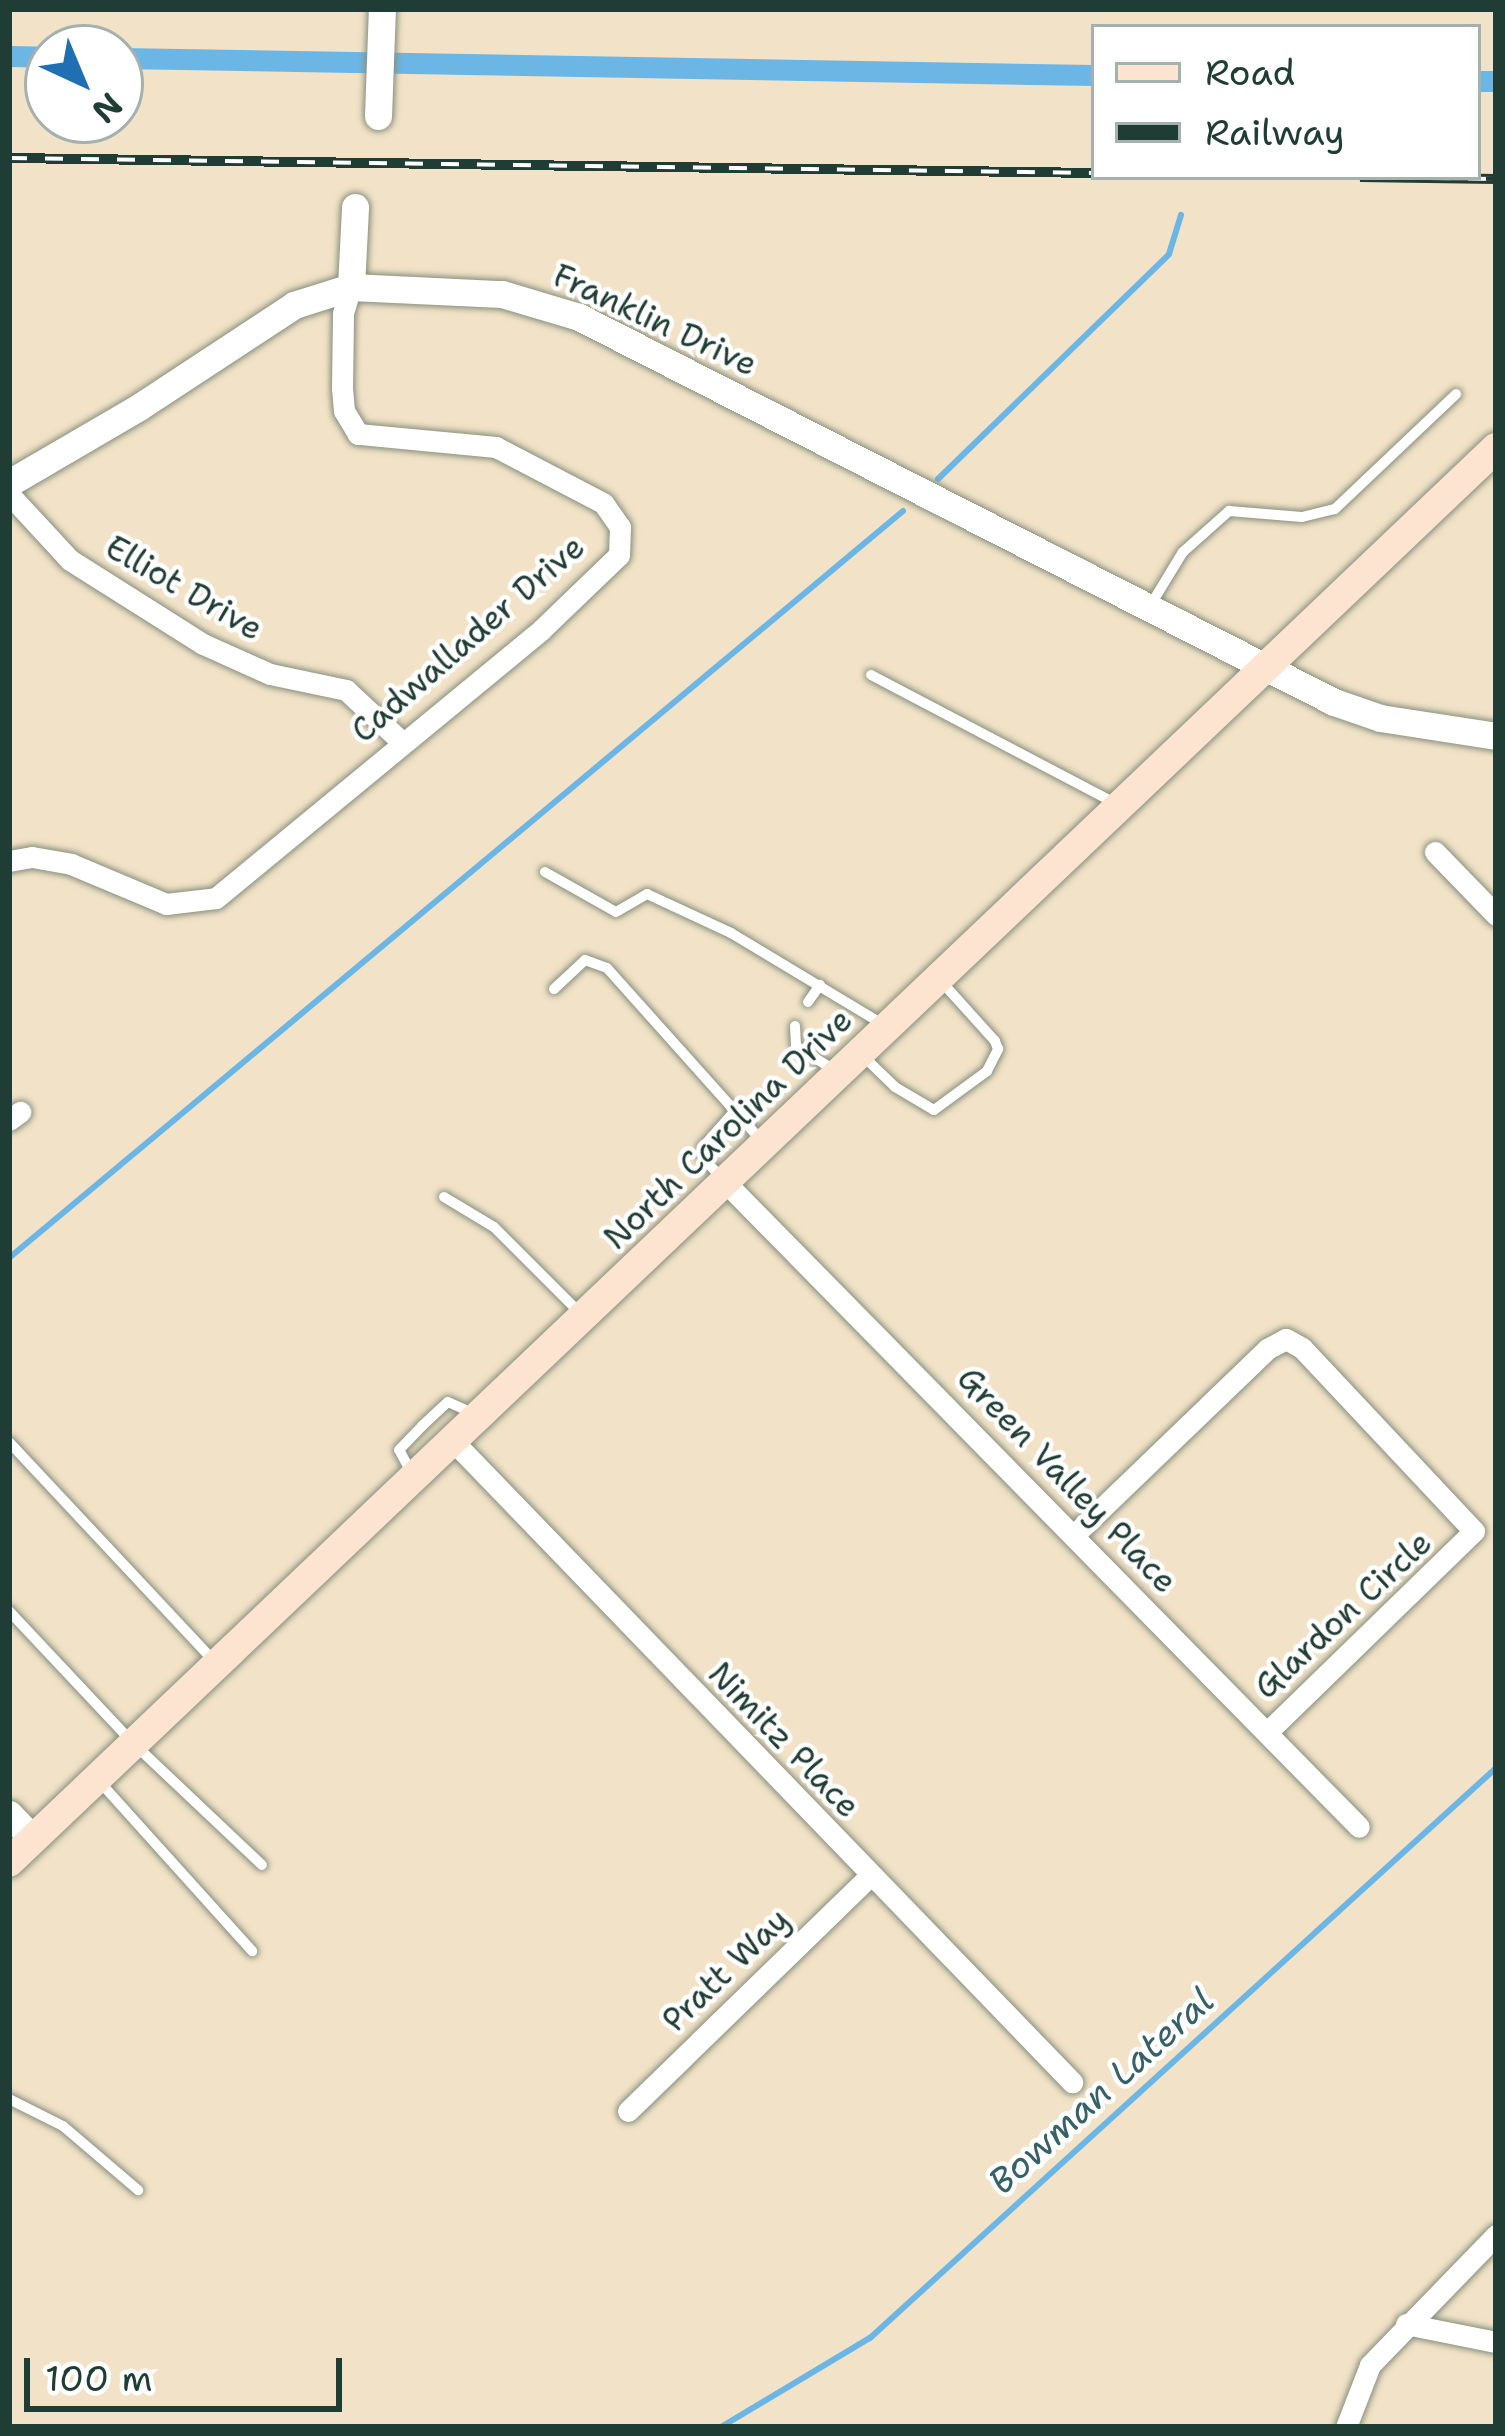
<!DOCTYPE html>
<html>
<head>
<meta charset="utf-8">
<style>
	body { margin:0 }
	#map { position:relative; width:1505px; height:2436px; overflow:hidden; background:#f2e3c8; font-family:"Shantell Sans",sans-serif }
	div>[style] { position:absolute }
	.stream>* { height:6px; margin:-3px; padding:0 3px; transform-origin:3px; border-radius:3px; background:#6cb6e5 }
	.canal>* { height:21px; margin:-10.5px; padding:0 10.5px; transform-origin:10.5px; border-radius:10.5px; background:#6cb6e5 }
	.roads { filter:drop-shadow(0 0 3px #88907e) drop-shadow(0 0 3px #88907e) }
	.service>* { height:10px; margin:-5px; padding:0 5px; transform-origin:5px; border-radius:5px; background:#fff }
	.minor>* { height:21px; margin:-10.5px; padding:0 10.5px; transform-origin:10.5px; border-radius:10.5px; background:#fff }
	.tertiary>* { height:27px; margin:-13.5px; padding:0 13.5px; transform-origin:13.5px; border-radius:13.5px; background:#fff }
	.secondary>* { height:30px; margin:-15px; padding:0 15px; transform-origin:15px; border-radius:15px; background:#fde4d0 }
	.rail>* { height:10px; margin-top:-5px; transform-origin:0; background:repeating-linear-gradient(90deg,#fff 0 18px,#1f3d34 0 36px); box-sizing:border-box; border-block:3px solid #1f3d34 }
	span { translate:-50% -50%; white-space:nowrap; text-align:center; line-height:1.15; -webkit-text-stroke:9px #fff; paint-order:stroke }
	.street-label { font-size:33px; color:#1f3d34 }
	.water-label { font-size:36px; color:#366169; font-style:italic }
	.frame { position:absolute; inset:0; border:12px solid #1f3d34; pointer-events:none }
	.legend { position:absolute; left:1091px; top:24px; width:390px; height:156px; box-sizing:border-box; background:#fff; border:3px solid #a5b1ae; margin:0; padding:15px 21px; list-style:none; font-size:36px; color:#1f3d34 }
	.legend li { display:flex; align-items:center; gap:24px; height:60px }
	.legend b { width:60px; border:3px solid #a5b1ae }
	.north { position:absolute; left:24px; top:24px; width:120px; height:120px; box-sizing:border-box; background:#fff; border:3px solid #a5b1ae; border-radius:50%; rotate:136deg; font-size:33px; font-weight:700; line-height:48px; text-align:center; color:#1f3d34 }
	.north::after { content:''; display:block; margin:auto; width:42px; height:54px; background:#1f6fb2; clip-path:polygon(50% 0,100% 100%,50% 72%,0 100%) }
	.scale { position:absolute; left:24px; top:2358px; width:318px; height:54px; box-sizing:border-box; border:6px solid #1f3d34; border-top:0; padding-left:15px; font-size:36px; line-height:42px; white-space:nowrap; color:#1f3d34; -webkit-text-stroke:9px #fff; paint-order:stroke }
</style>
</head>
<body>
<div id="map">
	<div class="stream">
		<i style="left:938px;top:479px;width:322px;rotate:-44.2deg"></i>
		<i style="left:1169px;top:254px;width:41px;rotate:-72.9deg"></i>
		<i style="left:9px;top:1258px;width:1165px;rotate:-39.88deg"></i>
		<i style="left:721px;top:2427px;width:174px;rotate:-30.9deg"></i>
		<i style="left:870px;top:2338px;width:847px;rotate:-42.32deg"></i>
	</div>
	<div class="canal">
		<i style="left:9px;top:56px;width:39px;rotate:1deg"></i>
		<i style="left:120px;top:58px;width:974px;rotate:1deg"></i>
		<i style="left:1478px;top:81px;width:18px"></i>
	</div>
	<div class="roads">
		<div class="service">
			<i style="left:1150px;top:606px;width:63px;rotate:-58.6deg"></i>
			<i style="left:1183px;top:552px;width:62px;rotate:-41.7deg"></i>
			<i style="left:1229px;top:511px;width:73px;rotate:4.7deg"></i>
			<i style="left:1302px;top:517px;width:34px;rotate:-14deg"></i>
			<i style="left:1335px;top:509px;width:167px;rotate:-43.5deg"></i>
			<i style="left:871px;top:675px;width:276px;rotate:27.7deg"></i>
			<i style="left:545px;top:872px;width:81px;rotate:29.4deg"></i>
			<i style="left:616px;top:912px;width:36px;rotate:-30deg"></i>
			<i style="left:647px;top:894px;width:93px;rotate:24.9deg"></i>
			<i style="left:731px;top:933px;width:179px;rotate:31deg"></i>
			<i style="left:554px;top:989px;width:42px;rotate:-43.1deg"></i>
			<i style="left:585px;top:960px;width:23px;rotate:20deg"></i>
			<i style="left:607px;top:968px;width:231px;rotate:48.2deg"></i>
			<i style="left:808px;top:1002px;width:21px;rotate:-55deg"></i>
			<i style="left:795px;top:1026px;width:20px;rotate:87deg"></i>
			<i style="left:796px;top:1046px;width:45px;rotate:32.3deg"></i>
			<i style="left:861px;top:1054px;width:47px;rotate:44.1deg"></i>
			<i style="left:895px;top:1087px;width:45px;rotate:30.5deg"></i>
			<i style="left:934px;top:1110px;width:66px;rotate:-36.3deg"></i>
			<i style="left:987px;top:1071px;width:25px;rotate:-63deg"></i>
			<i style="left:998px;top:1049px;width:9px;rotate:-111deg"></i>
			<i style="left:995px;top:1041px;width:82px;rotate:-132deg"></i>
			<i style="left:723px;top:1179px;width:28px;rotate:-134deg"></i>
			<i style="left:704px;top:1159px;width:11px;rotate:-100deg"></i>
			<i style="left:702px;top:1148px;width:48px;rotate:-48.4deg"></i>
			<i style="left:444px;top:1197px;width:58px;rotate:31deg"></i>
			<i style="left:494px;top:1227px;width:123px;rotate:45deg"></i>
			<i style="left:9px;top:1442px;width:303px;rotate:46.9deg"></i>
			<i style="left:412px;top:1474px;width:27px;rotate:-118deg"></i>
			<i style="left:399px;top:1450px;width:33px;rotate:-46deg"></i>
			<i style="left:422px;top:1426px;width:35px;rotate:-43deg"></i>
			<i style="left:448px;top:1402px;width:30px;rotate:24deg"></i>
			<i style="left:9px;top:1611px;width:183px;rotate:46.8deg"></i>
			<i style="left:134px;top:1744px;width:176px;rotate:43.4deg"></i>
			<i style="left:99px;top:1781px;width:229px;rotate:48deg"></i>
			<i style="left:9px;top:2099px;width:60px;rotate:26.6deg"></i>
			<i style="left:63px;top:2126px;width:99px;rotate:40.5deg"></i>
		</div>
		<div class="minor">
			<i style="left:9px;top:494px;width:90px;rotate:47.3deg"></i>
			<i style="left:70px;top:560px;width:157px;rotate:32.3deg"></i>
			<i style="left:203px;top:644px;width:73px;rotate:24.1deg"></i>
			<i style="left:270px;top:674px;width:78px;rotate:11.9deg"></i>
			<i style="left:346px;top:690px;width:78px;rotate:42.9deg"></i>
			<i style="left:1435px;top:852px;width:88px;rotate:45.9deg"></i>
			<i style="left:9px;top:861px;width:23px;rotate:-10deg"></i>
			<i style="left:32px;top:857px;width:40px;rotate:10deg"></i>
			<i style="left:71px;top:864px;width:103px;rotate:22.8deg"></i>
			<i style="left:166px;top:904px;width:50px;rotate:-6.8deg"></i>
			<i style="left:216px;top:898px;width:421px;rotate:-39.5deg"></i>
			<i style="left:541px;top:630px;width:108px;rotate:-43.9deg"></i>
			<i style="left:619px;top:555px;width:28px;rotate:-88deg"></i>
			<i style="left:620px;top:527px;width:29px;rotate:-125deg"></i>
			<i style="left:603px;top:503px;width:121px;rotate:-152.4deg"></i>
			<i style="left:496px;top:447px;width:139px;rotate:-174.6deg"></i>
			<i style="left:358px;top:434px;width:27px;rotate:-121deg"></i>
			<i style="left:344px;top:411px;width:23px;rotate:-95deg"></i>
			<i style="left:342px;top:388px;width:75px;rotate:-89.2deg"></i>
			<i style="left:343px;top:313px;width:27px;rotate:-73deg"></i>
			<i style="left:9px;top:1120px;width:14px;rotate:-36deg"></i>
			<i style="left:725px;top:1182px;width:904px;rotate:45.49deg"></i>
			<i style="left:452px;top:1440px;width:893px;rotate:46deg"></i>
			<i style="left:1075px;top:1534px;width:267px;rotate:-43.9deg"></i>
			<i style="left:1267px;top:1349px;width:21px;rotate:-28deg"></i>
			<i style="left:1286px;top:1339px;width:18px;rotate:29deg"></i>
			<i style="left:1302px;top:1348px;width:251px;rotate:46.8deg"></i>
			<i style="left:1474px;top:1531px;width:289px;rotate:135.8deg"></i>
			<i style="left:628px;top:2111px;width:336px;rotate:-44.2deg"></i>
			<i style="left:1406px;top:2324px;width:92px;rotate:11.3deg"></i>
			<i style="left:1346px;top:2427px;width:66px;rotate:-68.8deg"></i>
			<i style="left:1370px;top:2365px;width:181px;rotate:-45.9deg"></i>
		</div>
		<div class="tertiary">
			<i style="left:378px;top:116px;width:107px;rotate:-87.9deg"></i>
			<i style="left:351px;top:287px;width:80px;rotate:-87.1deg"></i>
			<i style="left:9px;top:483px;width:151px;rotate:-30.3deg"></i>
			<i style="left:139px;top:407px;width:186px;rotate:-33.3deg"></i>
			<i style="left:294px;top:305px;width:60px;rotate:-17.5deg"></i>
			<i style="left:351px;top:287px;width:151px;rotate:2.7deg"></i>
			<i style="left:502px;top:294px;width:80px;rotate:16.6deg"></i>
			<i style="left:579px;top:317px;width:847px;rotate:27.02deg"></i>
			<i style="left:1334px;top:702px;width:49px;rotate:19.2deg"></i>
			<i style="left:1380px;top:718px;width:117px;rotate:8.8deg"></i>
			<i style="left:9px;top:1814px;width:35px;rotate:46deg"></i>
		</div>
		<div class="secondary">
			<i style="left:9px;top:1862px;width:2052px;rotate:-43.56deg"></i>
		</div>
	</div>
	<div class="rail">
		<i style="left:9px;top:158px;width:1085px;rotate:0.79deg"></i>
		<i style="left:1360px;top:177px;width:136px;rotate:0.8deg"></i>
	</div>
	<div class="street-label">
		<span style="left:655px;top:320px;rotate:25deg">Franklin Drive</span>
		<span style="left:184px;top:588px;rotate:30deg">Elliot Drive</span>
		<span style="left:468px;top:639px;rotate:-41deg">Cadwallader Drive</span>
		<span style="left:728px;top:1129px;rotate:-44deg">North Carolina Drive</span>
		<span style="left:1067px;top:1480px;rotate:46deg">Green Valley Place</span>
		<span style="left:1343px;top:1615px;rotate:-43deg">Glardon Circle</span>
		<span style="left:784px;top:1740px;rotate:46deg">Nimitz Place</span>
		<span style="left:726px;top:1970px;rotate:-44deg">Pratt Way</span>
	</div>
	<div class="water-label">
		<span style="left:1101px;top:2091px;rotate:-42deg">Bowman Lateral</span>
	</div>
	<div class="frame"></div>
	<ul class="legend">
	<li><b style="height:15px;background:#fde4d0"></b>Road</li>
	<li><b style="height:15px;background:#1f3d34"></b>Railway</li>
	</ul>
	<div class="north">N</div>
	<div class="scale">100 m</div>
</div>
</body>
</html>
